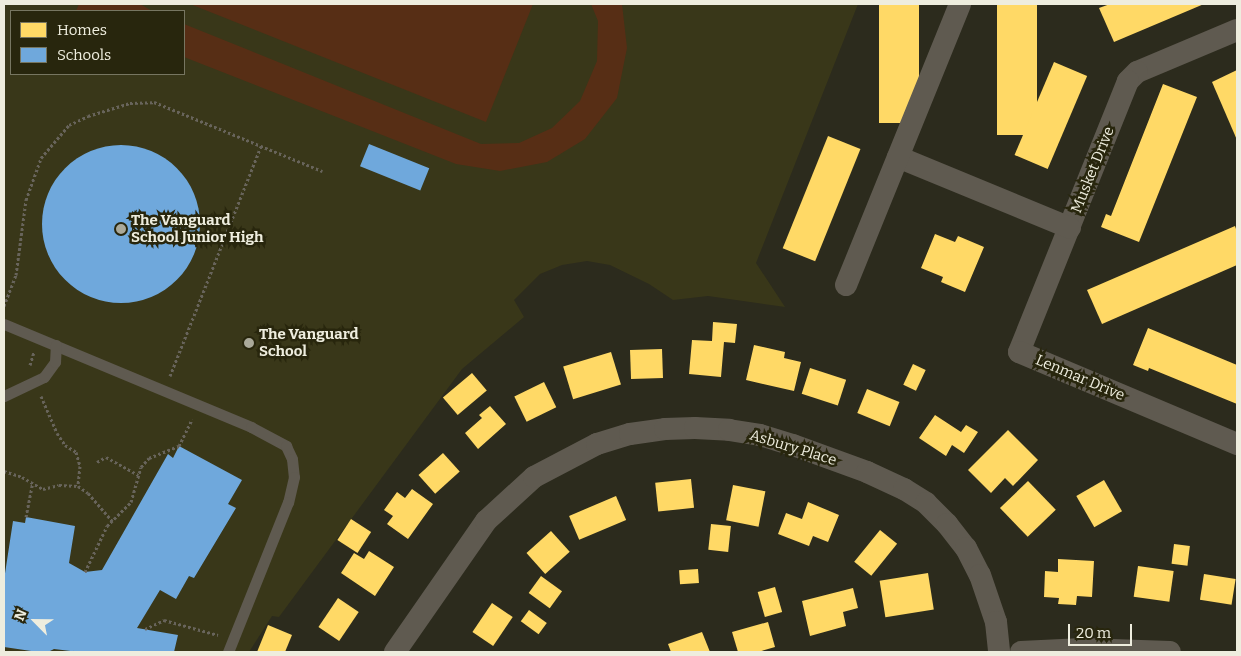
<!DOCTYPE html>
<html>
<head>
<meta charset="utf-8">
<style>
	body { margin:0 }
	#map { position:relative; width:1241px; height:656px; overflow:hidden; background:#2c2b1d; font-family:Bitter,serif }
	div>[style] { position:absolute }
	.built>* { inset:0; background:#393719 }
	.green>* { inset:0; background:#572e15 }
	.homes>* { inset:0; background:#ffd966; transform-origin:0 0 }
	.schools>* { inset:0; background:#6fa8dc; transform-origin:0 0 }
	.round { border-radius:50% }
	.path>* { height:3px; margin-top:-1.5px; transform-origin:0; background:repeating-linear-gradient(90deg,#68645b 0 2.5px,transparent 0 5px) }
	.service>* { height:11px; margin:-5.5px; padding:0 5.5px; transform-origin:5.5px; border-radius:5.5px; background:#5f5a50 }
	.minor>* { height:22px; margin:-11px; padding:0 11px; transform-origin:11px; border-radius:11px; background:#5f5a50 }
	.dots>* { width:14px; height:14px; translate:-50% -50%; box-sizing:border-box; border:2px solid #28260d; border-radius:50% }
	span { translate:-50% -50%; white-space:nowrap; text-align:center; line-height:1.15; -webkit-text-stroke:5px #28260d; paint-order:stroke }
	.street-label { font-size:15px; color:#eeedde }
	.poi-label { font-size:15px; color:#eeedde; font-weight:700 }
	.left { translate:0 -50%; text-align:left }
	.frame { position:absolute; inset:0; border:5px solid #eeedde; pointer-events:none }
	.legend { position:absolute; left:10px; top:10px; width:175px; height:65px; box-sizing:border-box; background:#28260d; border:1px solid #777661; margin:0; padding:6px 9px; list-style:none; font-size:15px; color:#eeedde }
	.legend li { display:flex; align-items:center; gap:10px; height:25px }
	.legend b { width:25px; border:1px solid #777661 }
	.north { position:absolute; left:10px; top:596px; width:50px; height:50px; -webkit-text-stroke:4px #28260d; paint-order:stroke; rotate:293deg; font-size:14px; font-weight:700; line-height:20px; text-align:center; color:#eeedde }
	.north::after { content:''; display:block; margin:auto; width:18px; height:22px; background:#eeedde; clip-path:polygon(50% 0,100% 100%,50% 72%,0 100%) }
	.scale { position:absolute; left:1068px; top:624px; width:64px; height:22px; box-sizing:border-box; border:2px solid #eeedde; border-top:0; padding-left:6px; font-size:15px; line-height:18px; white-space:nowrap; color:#eeedde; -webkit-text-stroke:4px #28260d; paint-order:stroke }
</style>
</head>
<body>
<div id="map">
	<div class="built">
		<i style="clip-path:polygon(evenodd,4px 4px,858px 4px,756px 263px,785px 307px,708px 296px,673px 300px,649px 284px,610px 265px,587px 261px,562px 265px,540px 274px,514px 300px,524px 317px,462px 369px,279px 617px,272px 616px,249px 652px,4px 652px,4px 4px,11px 11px,184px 11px,184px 74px,11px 74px,11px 11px)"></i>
	</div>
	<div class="green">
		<i style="clip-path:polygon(79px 4px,140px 4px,152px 11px,76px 11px)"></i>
		<i style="clip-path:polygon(190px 4px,533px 4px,486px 122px)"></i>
		<i style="clip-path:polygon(591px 4px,622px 4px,627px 48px,617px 98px,585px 139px,547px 162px,500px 171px,456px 164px,184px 57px,184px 24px,481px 144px,519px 143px,552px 128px,580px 101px,597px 61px,598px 21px)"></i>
	</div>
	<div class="homes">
		<i style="left:879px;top:4px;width:40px;height:119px"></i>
		<i style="left:997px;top:4px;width:40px;height:131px"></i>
		<i style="clip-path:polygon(1110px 4px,1204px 4px,1114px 42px,1099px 8px)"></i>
		<i style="left:1054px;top:62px;width:36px;height:101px;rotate:23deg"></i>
		<i style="clip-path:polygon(1237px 70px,1237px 140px,1212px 82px)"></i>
		<i style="clip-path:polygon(1163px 84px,1197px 97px,1139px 242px,1101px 227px,1106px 214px,1111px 216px)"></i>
		<i style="left:828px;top:136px;width:35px;height:121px;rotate:22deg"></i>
		<i style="clip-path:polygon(1235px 226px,1237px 232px,1237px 265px,1102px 324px,1087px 290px)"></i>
		<i style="clip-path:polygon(935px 234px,955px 242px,958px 236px,984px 247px,965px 292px,941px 282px,943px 277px,921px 268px)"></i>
		<i style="clip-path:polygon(713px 322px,737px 324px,735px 343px,724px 342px,721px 377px,689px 374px,692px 340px,712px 341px)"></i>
		<i style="clip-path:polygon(1148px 328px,1237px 365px,1237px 404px,1149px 368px,1148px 371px,1133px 365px)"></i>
		<i style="clip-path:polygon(754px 345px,785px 352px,784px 358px,801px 362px,794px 391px,746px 380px)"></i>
		<i style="left:662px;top:349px;width:29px;height:32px;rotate:88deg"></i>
		<i style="left:611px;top:352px;width:34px;height:50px;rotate:73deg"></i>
		<i style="left:913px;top:364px;width:14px;height:23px;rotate:25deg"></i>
		<i style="left:810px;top:368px;width:38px;height:27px;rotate:18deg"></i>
		<i style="left:472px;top:373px;width:23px;height:38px;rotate:50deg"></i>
		<i style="left:544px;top:382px;width:28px;height:33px;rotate:64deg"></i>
		<i style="left:867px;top:389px;width:35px;height:26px;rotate:22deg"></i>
		<i style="clip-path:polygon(490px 406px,506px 424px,478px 449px,465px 433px,482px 418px,479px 415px)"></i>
		<i style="clip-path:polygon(935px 415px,961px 432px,966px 425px,978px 432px,964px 453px,952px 445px,946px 456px,919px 438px)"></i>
		<i style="clip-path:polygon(1008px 430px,1038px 460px,1013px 486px,1005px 478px,991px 493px,968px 470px)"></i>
		<i style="left:443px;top:453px;width:25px;height:33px;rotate:48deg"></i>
		<i style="left:691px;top:479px;width:29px;height:36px;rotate:84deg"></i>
		<i style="left:1104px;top:480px;width:36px;height:32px;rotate:60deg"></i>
		<i style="left:1028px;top:481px;width:40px;height:39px;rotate:46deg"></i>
		<i style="left:733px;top:485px;width:33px;height:36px;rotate:11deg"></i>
		<i style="clip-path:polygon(412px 489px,433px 504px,408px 539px,387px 524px,393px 516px,384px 510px,397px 492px,405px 498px)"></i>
		<i style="left:616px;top:496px;width:26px;height:51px;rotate:67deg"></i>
		<i style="clip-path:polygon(808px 502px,839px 515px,828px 542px,813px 536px,809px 546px,778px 534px,786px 513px,802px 519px)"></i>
		<i style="left:351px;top:519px;width:24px;height:25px;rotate:33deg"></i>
		<i style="left:711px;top:524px;width:20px;height:26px;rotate:6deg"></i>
		<i style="left:880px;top:530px;width:22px;height:41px;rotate:39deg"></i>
		<i style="left:551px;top:531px;width:28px;height:33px;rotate:48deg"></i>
		<i style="left:1174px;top:544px;width:16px;height:20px;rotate:7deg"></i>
		<i style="clip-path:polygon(369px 551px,394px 567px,375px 596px,341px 573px,354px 553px,364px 559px)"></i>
		<i style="clip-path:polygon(1058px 559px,1094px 561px,1092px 597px,1077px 596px,1076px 605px,1058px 604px,1059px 598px,1044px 597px,1045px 571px,1058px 572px)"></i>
		<i style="left:1138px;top:566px;width:36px;height:31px;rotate:8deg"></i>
		<i style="left:698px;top:569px;width:14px;height:19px;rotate:86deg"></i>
		<i style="left:928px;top:573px;width:37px;height:49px;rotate:81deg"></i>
		<i style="left:1204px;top:574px;width:32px;height:26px;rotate:9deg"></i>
		<i style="left:541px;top:576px;width:26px;height:21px;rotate:36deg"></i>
		<i style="left:775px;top:587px;width:26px;height:18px;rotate:74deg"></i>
		<i style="clip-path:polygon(853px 588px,858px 608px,843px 612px,846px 626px,810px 636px,802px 601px)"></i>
		<i style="left:338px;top:598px;width:25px;height:35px;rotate:34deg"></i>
		<i style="left:492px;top:603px;width:25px;height:35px;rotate:34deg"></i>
		<i style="left:529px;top:610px;width:22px;height:14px;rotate:36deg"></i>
		<i style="clip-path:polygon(768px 622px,775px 647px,758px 652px,738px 652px,732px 632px)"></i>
		<i style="clip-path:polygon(268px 625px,292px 635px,285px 652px,257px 652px)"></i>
		<i style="clip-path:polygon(702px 632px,710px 652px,671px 652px,668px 644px)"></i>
	</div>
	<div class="schools">
		<i style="left:369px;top:144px;width:65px;height:24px;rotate:22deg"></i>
		<i class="round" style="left:42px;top:145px;width:158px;height:158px"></i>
		<i style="clip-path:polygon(179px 446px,242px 480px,228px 504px,236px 508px,194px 578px,189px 576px,176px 599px,160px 590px,137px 628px,178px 635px,174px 652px,79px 652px,54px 649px,48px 652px,38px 652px,4px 647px,4px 580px,13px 521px,25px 523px,26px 517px,75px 526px,69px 563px,85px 572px,102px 570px,168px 454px,173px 458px)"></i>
	</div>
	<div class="path">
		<i style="left:4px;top:306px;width:33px;rotate:-69deg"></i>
		<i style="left:16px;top:275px;width:76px;rotate:-82.4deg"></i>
		<i style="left:26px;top:200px;width:45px;rotate:-70.3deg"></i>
		<i style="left:41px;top:158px;width:43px;rotate:-49.7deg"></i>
		<i style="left:69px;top:125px;width:21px;rotate:-25deg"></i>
		<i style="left:88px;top:116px;width:44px;rotate:-17.2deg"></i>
		<i style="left:130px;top:103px;width:24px;rotate:-2deg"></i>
		<i style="left:154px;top:102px;width:182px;rotate:22.3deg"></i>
		<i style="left:30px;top:365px;width:14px;rotate:-73deg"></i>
		<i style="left:170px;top:376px;width:247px;rotate:-68.4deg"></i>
		<i style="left:41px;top:396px;width:40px;rotate:66.6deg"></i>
		<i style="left:57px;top:433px;width:14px;rotate:56deg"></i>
		<i style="left:65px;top:445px;width:13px;rotate:32deg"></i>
		<i style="left:76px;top:452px;width:15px;rotate:74deg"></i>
		<i style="left:80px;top:466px;width:20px;rotate:96deg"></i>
		<i style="left:97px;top:462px;width:10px;rotate:-29deg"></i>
		<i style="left:106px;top:457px;width:37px;rotate:29deg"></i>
		<i style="left:4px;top:471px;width:19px;rotate:18deg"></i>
		<i style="left:22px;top:477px;width:24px;rotate:30deg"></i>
		<i style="left:43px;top:489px;width:16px;rotate:-14deg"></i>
		<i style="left:59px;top:485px;width:19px;rotate:3deg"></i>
		<i style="left:78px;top:486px;width:12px;rotate:35deg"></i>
		<i style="left:88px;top:493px;width:37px;rotate:49deg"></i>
		<i style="left:26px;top:517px;width:33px;rotate:-79deg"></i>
		<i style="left:85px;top:572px;width:51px;rotate:-64.4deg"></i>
		<i style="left:107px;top:526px;width:34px;rotate:-45deg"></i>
		<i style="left:131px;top:502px;width:36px;rotate:-74deg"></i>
		<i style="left:141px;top:467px;width:12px;rotate:-48deg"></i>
		<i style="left:149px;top:458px;width:32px;rotate:-22deg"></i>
		<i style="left:179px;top:446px;width:30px;rotate:-64deg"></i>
		<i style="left:145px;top:629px;width:21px;rotate:-25deg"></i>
		<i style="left:164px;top:620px;width:56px;rotate:15.5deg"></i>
		<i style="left:74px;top:652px;width:1px;rotate:-45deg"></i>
	</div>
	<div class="service">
		<i style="left:4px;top:324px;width:268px;rotate:22.6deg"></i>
		<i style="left:251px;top:427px;width:40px;rotate:28deg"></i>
		<i style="left:286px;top:446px;width:14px;rotate:65deg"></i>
		<i style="left:292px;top:459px;width:18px;rotate:84deg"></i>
		<i style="left:294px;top:477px;width:26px;rotate:103deg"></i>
		<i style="left:288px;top:502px;width:162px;rotate:111.8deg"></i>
		<i style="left:4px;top:396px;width:44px;rotate:-25.4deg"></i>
		<i style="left:44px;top:377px;width:19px;rotate:-54deg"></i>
		<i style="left:55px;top:362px;width:17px;rotate:-87deg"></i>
	</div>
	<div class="minor">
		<i style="left:1237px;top:30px;width:108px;rotate:157.2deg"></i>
		<i style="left:1137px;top:72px;width:13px;rotate:135deg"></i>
		<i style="left:1128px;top:81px;width:292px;rotate:111.9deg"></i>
		<i style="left:1019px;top:352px;width:237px;rotate:22.9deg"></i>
		<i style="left:898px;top:157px;width:186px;rotate:22.4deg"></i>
		<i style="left:846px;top:285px;width:303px;rotate:-67.9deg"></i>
		<i style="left:395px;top:652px;width:160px;rotate:-55.2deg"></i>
		<i style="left:486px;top:521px;width:65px;rotate:-42.5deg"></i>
		<i style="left:534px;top:477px;width:71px;rotate:-27.6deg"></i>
		<i style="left:597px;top:444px;width:34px;rotate:-17deg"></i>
		<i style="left:630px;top:434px;width:35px;rotate:-8deg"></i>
		<i style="left:665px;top:429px;width:30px;rotate:-2deg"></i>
		<i style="left:695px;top:428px;width:34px;rotate:3deg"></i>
		<i style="left:729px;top:430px;width:31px;rotate:9deg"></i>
		<i style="left:760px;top:435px;width:34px;rotate:17deg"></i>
		<i style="left:793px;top:445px;width:79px;rotate:20deg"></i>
		<i style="left:867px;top:472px;width:41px;rotate:24.7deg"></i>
		<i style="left:904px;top:489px;width:26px;rotate:32deg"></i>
		<i style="left:926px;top:503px;width:30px;rotate:45deg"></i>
		<i style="left:947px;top:524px;width:31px;rotate:52deg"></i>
		<i style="left:966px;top:548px;width:30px;rotate:63deg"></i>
		<i style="left:980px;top:575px;width:50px;rotate:71.2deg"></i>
		<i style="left:996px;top:622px;width:30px;rotate:84deg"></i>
		<i style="left:1021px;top:652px;width:62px;rotate:-2.8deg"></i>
		<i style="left:1083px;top:649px;width:87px;rotate:2deg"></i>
	</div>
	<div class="dots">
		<i style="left:121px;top:229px;background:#aaa99a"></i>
		<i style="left:249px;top:343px;background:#aaa99a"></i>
	</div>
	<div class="street-label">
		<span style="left:1093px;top:170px;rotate:-68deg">Musket Drive</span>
		<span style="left:1080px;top:378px;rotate:23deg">Lenmar Drive</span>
		<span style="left:793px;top:448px;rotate:17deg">Asbury Place</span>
	</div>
	<div class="poi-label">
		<span class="left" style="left:131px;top:229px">The Vanguard<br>School Junior High</span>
		<span class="left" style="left:259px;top:343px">The Vanguard<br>School</span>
	</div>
	<div class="frame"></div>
	<ul class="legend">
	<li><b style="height:14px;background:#ffd966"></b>Homes</li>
	<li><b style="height:14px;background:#6fa8dc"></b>Schools</li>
	</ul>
	<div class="north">N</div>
	<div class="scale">20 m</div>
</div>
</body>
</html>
